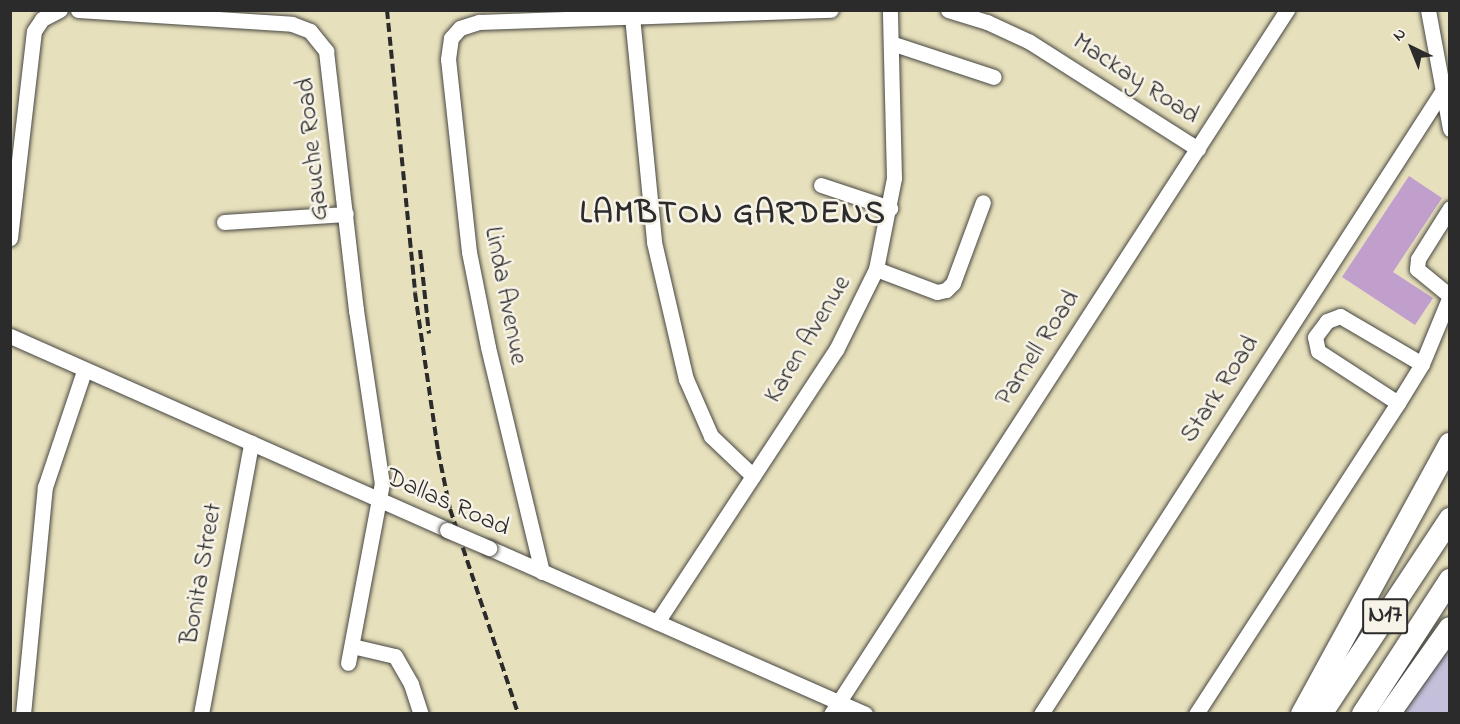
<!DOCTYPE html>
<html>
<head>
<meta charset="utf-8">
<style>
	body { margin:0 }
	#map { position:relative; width:1460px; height:724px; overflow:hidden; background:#e7e0bc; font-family:"Indie Flower",sans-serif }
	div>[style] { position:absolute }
	.industrial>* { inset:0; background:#c4c0db }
	.building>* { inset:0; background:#c09fcd }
	.roads { filter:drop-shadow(0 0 2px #474641) drop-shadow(0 0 2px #474641) }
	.minor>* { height:15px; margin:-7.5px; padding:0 7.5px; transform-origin:7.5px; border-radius:7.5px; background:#fff }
	.highway>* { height:22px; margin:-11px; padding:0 11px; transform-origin:11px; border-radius:11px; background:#fff }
	.rail>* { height:4px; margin-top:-2px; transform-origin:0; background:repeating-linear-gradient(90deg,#2b2b2b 0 9px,transparent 0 13.5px) }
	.bridges { filter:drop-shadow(0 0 2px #474641) drop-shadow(0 0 2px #474641) }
	.minor-bridge>* { height:15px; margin:-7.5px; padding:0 7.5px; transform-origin:7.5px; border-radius:7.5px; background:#fff }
	span { translate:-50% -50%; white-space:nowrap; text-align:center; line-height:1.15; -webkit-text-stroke:5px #f7f3e8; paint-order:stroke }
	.shield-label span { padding:2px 4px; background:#f7f3e8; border:2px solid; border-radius:4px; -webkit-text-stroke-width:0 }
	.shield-label { font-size:24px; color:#2b2b2b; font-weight:700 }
	.street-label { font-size:26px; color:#2b2b2b }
	.district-label { font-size:32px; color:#2b2b2b; font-weight:700; letter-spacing:1.5px }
	.frame { position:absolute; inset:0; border:12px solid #2b2b2b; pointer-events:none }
	.north { position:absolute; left:1382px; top:18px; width:60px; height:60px; -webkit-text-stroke:4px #f7f3e8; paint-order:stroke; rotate:317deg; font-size:16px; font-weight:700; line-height:24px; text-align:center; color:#2b2b2b }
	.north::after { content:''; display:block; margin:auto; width:21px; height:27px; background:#2b2b2b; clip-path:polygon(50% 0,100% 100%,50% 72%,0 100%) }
</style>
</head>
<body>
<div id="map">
	<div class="industrial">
		<i style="clip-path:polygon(1449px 615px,1449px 713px,1385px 713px)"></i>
	</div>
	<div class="building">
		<i style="clip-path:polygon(1409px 176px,1442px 198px,1393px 272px,1433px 298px,1415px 325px,1342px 277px)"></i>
	</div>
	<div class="roads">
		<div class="minor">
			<i style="left:78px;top:10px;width:214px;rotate:3.7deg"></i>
			<i style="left:292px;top:24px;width:19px;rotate:21deg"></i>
			<i style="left:310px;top:31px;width:26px;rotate:51deg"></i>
			<i style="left:326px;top:51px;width:261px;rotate:83.4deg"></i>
			<i style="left:356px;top:310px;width:175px;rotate:81.5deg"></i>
			<i style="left:382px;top:483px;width:183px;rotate:100.7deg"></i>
			<i style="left:948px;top:10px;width:41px;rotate:17.1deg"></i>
			<i style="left:987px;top:22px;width:47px;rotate:24.9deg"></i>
			<i style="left:1030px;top:42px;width:199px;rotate:32.5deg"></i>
			<i style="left:1428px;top:10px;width:121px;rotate:79.5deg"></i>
			<i style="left:632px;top:16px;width:227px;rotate:84.4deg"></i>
			<i style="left:654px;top:242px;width:141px;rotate:76.9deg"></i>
			<i style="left:686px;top:379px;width:62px;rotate:66.3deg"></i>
			<i style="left:711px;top:436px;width:58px;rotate:43.6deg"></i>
			<i style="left:891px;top:43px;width:108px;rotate:18.3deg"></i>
			<i style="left:821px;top:185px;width:73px;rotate:18.4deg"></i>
			<i style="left:1450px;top:208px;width:60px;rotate:122.1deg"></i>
			<i style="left:1418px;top:259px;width:10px;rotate:96deg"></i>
			<i style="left:1417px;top:269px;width:43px;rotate:39.3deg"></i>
			<i style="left:224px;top:222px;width:122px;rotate:-3.8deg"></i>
			<i style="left:10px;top:238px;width:208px;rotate:-83.4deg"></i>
			<i style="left:34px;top:31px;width:14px;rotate:-56deg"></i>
			<i style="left:42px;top:19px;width:20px;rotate:-27deg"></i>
			<i style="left:876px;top:269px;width:65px;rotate:20.7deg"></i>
			<i style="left:937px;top:292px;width:9px;rotate:-13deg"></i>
			<i style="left:946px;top:290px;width:10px;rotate:-45deg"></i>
			<i style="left:953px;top:283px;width:86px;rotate:-69.7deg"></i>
			<i style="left:10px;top:336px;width:478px;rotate:23.9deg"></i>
			<i style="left:1398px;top:403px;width:95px;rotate:-147deg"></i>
			<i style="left:1318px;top:351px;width:14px;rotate:-102deg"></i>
			<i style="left:1315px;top:337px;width:20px;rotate:-53deg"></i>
			<i style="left:1327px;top:321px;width:14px;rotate:-21deg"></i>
			<i style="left:1340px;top:316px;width:95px;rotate:30.3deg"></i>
			<i style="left:489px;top:548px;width:411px;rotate:23.8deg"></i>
			<i style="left:542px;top:572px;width:231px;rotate:-103.5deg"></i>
			<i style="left:488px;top:347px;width:97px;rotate:-101.3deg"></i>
			<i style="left:469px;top:252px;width:194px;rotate:-96.2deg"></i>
			<i style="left:448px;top:59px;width:21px;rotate:-82deg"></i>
			<i style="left:451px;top:38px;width:13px;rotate:-48deg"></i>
			<i style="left:460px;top:28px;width:20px;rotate:-18deg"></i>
			<i style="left:479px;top:22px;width:352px;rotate:-2deg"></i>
			<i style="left:657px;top:622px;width:326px;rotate:-56.7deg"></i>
			<i style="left:836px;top:350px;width:90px;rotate:-63.7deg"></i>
			<i style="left:876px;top:269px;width:93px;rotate:-78.8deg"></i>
			<i style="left:894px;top:178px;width:168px;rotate:-91.4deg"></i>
			<i style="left:352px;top:646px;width:44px;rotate:13.1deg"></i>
			<i style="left:395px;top:656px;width:32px;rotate:60deg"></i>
			<i style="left:411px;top:684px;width:32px;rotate:72deg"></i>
			<i style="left:23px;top:714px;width:228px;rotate:-84.5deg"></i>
			<i style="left:45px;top:487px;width:122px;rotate:-71.4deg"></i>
			<i style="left:201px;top:714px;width:276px;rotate:-79.5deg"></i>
			<i style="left:831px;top:714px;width:839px;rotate:-57.07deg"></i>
			<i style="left:1041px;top:714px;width:739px;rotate:-57.21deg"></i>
			<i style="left:1196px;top:714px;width:371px;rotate:-57deg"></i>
			<i style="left:1398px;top:403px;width:46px;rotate:-58.4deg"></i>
			<i style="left:1422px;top:364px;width:74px;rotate:-67.6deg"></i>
		</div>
		<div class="highway">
			<i style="left:1302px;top:714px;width:308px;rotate:-61.3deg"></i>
			<i style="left:1321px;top:714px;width:234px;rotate:-56.5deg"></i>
			<i style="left:1363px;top:714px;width:160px;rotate:-57deg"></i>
			<i style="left:1389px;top:714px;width:105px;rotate:-54.7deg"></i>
		</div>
	</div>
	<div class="rail">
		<i style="left:387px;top:10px;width:284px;rotate:84.3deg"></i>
		<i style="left:415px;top:293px;width:160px;rotate:81.7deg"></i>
		<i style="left:438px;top:451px;width:59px;rotate:78.3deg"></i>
		<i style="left:450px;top:509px;width:216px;rotate:71.6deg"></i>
		<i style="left:420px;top:250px;width:84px;rotate:83.9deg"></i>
	</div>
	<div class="bridges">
		<div class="minor-bridge">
			<i style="left:447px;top:530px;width:46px;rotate:23.2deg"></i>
		</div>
	</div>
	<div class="shield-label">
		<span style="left:1385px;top:616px">N17</span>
	</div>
	<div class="street-label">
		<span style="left:1135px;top:80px;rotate:33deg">Mackay Road</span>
		<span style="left:314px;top:149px;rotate:-96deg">Gauche Road</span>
		<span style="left:504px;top:296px;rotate:79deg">Linda Avenue</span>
		<span style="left:809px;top:340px;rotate:-59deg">Karen Avenue</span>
		<span style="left:1039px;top:349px;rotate:-57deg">Parnell Road</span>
		<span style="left:1221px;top:390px;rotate:-57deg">Stark Road</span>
		<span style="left:447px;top:504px;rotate:24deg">Dallas Road</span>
		<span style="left:203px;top:574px;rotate:-80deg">Bonita Street</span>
	</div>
	<div class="district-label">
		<span style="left:733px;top:215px">LAMBTON GARDENS</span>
	</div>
	<div class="frame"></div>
	<div class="north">N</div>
</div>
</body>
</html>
